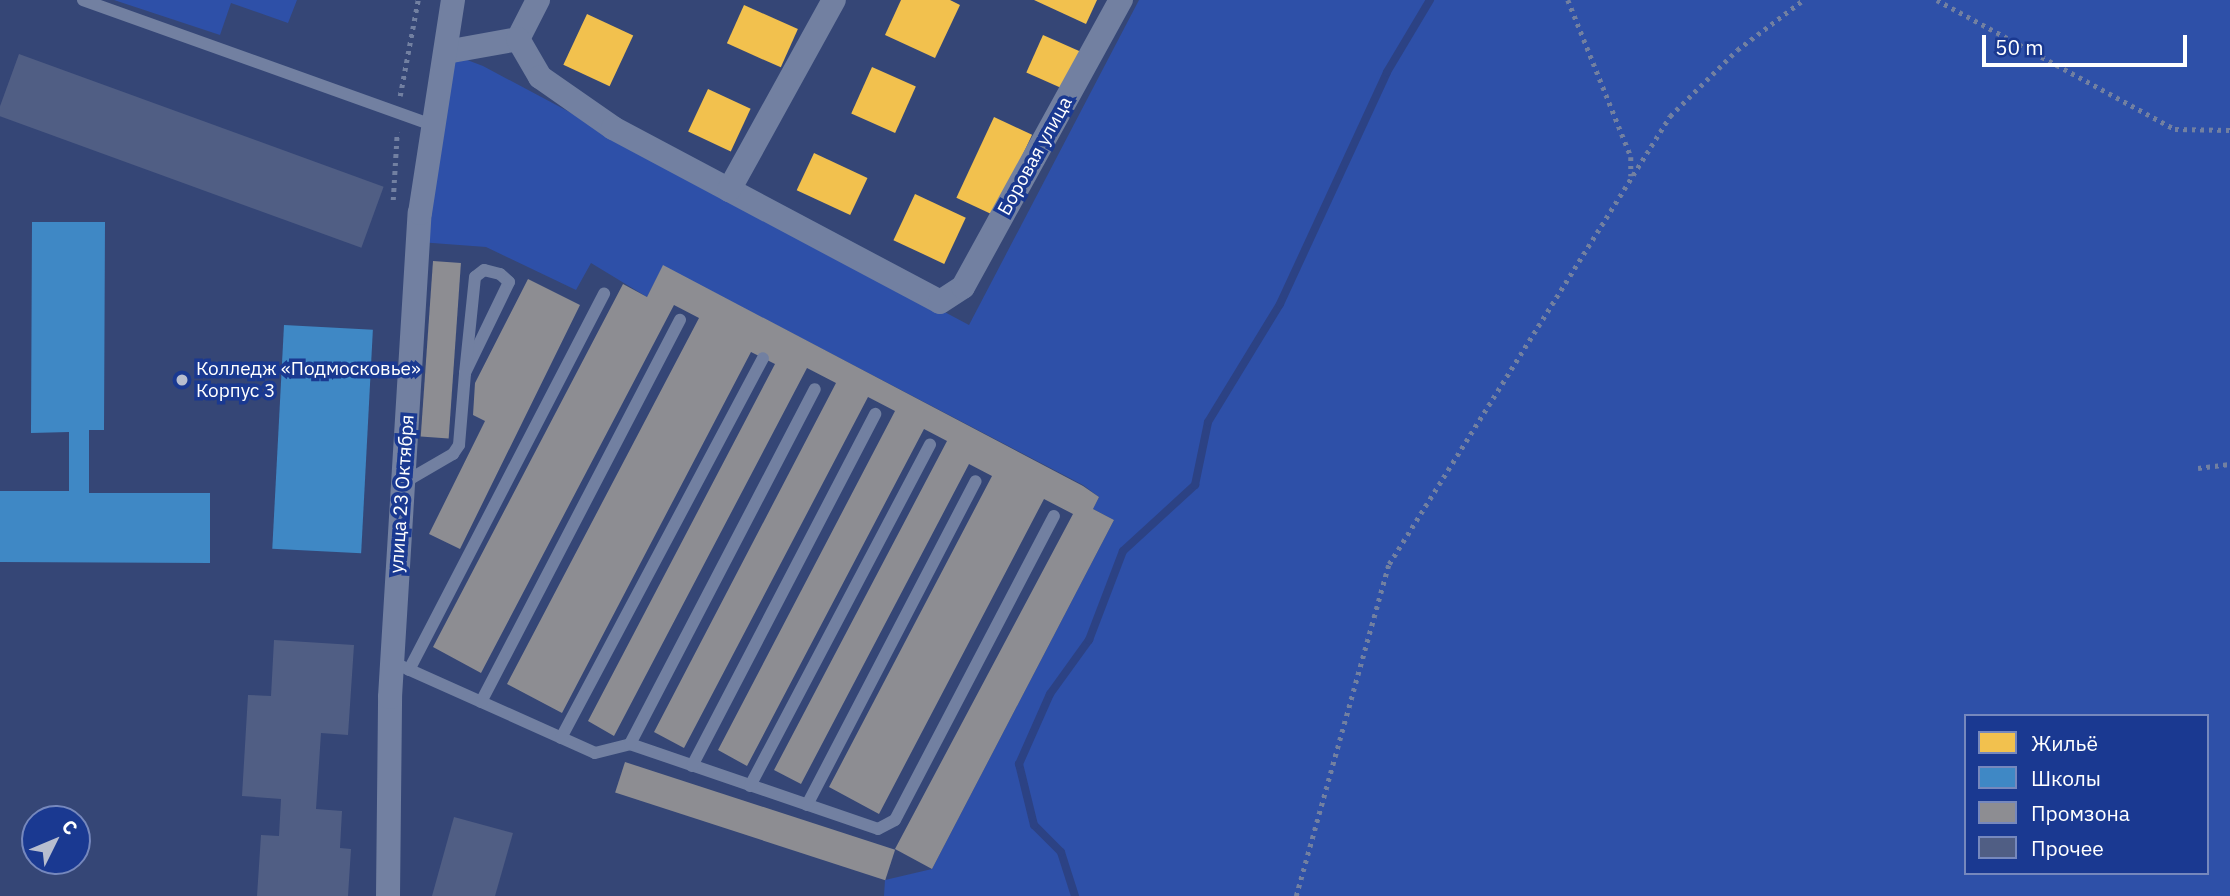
<!DOCTYPE html>
<html>
<head>
<meta charset="utf-8">
<style>
	body { margin:0 }
	#map { position:relative; width:2230px; height:896px; overflow:hidden; background:#354676; font-family:"IBM Plex Sans",sans-serif }
	div>[style] { position:absolute }
	.green>* { inset:0; background:#2e50a8 }
	.homes>* { inset:0; background:#f2c14e; transform-origin:0 0 }
	.schools>* { inset:0; background:#3f88c5; transform-origin:0 0 }
	.industry>* { inset:0; background:#8d8d92; transform-origin:0 0 }
	.stream>* { height:8px; margin:-4px; padding:0 4px; transform-origin:4px; border-radius:4px; background:#2c4284 }
	.building>* { inset:0; background:#505e84; transform-origin:0 0 }
	.path>* { height:4.5px; margin-top:-2.25px; transform-origin:0; background:repeating-linear-gradient(90deg,#7280a1 0 3.5px,transparent 0 8.5px) }
	.lane>* { height:12px; margin:-6px; padding:0 6px; transform-origin:6px; border-radius:6px; background:#7280a1 }
	.street>* { height:24px; margin:-12px; padding:0 12px; transform-origin:12px; border-radius:12px; background:#7280a1 }
	.dots>* { width:19px; height:19px; translate:-50% -50%; box-sizing:border-box; border:4px solid #1a3991; border-radius:50% }
	span { translate:-50% -50%; white-space:nowrap; text-align:center; line-height:1.15; -webkit-text-stroke:7px #1a3991; paint-order:stroke }
	.street-label { font-size:19px; color:#fff }
	.poi-label { font-size:19px; color:#fff }
	.left { translate:0 -50%; text-align:left }
	.legend { position:absolute; left:1964px; top:714px; width:245px; height:161px; box-sizing:border-box; background:#1a3991; border:2px solid #7688bd; margin:0; padding:9px 12px; list-style:none; font-size:21px; color:#fff }
	.legend li { display:flex; align-items:center; gap:14px; height:35px }
	.legend b { width:35px; border:2px solid #7688bd }
	.north { position:absolute; left:21px; top:805px; width:70px; height:70px; box-sizing:border-box; background:#1a3991; border:2px solid #7688bd; border-radius:50%; rotate:47deg; font-size:19px; font-weight:700; line-height:28px; text-align:center; color:#fff }
	.north::after { content:''; display:block; margin:auto; width:24px; height:32px; background:#b8becf; clip-path:polygon(50% 0,100% 100%,50% 72%,0 100%) }
	.scale { position:absolute; left:1982px; top:35px; width:205px; height:32px; box-sizing:border-box; border:4px solid #fff; border-top:0; padding-left:9px; font-size:21px; line-height:24px; white-space:nowrap; color:#fff; -webkit-text-stroke:5px #1a3991; paint-order:stroke }
</style>
</head>
<body>
<div id="map">
	<div class="green">
		<i style="clip-path:polygon(114px 0,297px 0,288px 23px,231px 3px,220px 35px)"></i>
		<i style="clip-path:polygon(evenodd,1139px 0,2230px 0,2230px 896px,884px 896px,885px 880px,932px 869px,1114px 520px,1093px 509px,1099px 497px,1083px 485px,663px 266px,647px 297px,591px 263px,576px 290px,486px 247px,419px 242px,446px 52px,483px 66px,969px 325px,1139px 0,1966px 716px,2207px 716px,2207px 873px,1966px 873px,1966px 716px)"></i>
	</div>
	<div class="homes">
		<i style="clip-path:polygon(901px 0,950px 0,960px 5px,935px 58px,885px 35px)"></i>
		<i style="clip-path:polygon(1034px 0,1097px 0,1086px 24px)"></i>
		<i style="left:744px;top:5px;width:59px;height:42px;rotate:24deg"></i>
		<i style="left:587px;top:14px;width:51px;height:56px;rotate:25deg"></i>
		<i style="left:1043px;top:35px;width:42px;height:41px;rotate:24deg"></i>
		<i style="left:872px;top:67px;width:48px;height:51px;rotate:24deg"></i>
		<i style="left:708px;top:89px;width:47px;height:47px;rotate:25deg"></i>
		<i style="left:994px;top:117px;width:42px;height:89px;rotate:25deg"></i>
		<i style="left:814px;top:153px;width:59px;height:41px;rotate:25deg"></i>
		<i style="left:915px;top:194px;width:56px;height:51px;rotate:25deg"></i>
	</div>
	<div class="schools">
		<i style="clip-path:polygon(32px 222px,105px 222px,104px 430px,89px 430px,89px 493px,210px 493px,210px 563px,0 562px,0 491px,69px 491px,69px 432px,31px 433px)"></i>
		<i style="left:284px;top:325px;width:89px;height:224px;rotate:3deg"></i>
	</div>
	<div class="industry">
		<i style="left:433px;top:261px;width:28px;height:176px;rotate:4deg"></i>
		<i style="clip-path:polygon(663px 265px,1083px 486px,1099px 497px,1093px 509px,1114px 520px,932px 869px,895px 849px,1073px 514px,1044px 499px,879px 814px,829px 787px,992px 476px,969px 464px,801px 784px,774px 770px,947px 441px,924px 429px,747px 766px,718px 750px,895px 411px,868px 397px,684px 748px,654px 732px,836px 383px,807px 368px,614px 736px,588px 721px,775px 364px,751px 352px,562px 713px,507px 684px,699px 318px,674px 305px,481px 673px,433px 647px,623px 284px,647px 297px)"></i>
		<i style="clip-path:polygon(528px 279px,580px 305px,460px 549px,429px 534px,485px 421px,473px 415px,475px 383px)"></i>
		<i style="left:625px;top:762px;width:284px;height:32px;rotate:18deg"></i>
	</div>
	<div class="stream">
		<i style="left:1075px;top:896px;width:46px;rotate:-107.7deg"></i>
		<i style="left:1061px;top:852px;width:38px;rotate:-135deg"></i>
		<i style="left:1034px;top:825px;width:63px;rotate:-103.8deg"></i>
		<i style="left:1019px;top:764px;width:77px;rotate:-66.1deg"></i>
		<i style="left:1050px;top:694px;width:67px;rotate:-54.2deg"></i>
		<i style="left:1089px;top:640px;width:95px;rotate:-69.1deg"></i>
		<i style="left:1123px;top:551px;width:98px;rotate:-42.5deg"></i>
		<i style="left:1195px;top:485px;width:64px;rotate:-78.3deg"></i>
		<i style="left:1208px;top:422px;width:138px;rotate:-58.6deg"></i>
		<i style="left:1280px;top:304px;width:255px;rotate:-65.2deg"></i>
		<i style="left:1387px;top:72px;width:84px;rotate:-59.2deg"></i>
	</div>
	<div class="building">
		<i style="left:19px;top:54px;width:388px;height:65px;rotate:20deg"></i>
		<i style="clip-path:polygon(274px 640px,354px 645px,348px 735px,321px 733px,316px 809px,342px 811px,340px 848px,351px 849px,348px 896px,257px 896px,261px 835px,279px 836px,281px 799px,242px 796px,248px 695px,271px 696px)"></i>
		<i style="clip-path:polygon(454px 817px,513px 833px,495px 896px,432px 896px)"></i>
	</div>
	<div class="path">
		<i style="left:1568px;top:0;width:169px;rotate:68.1deg"></i>
		<i style="left:1631px;top:157px;width:19px;rotate:90deg"></i>
		<i style="left:1937px;top:0;width:271px;rotate:28.5deg"></i>
		<i style="left:2175px;top:129px;width:55px;rotate:1deg"></i>
		<i style="left:400px;top:96px;width:98px;rotate:-79.4deg"></i>
		<i style="left:393px;top:200px;width:68px;rotate:-86.6deg"></i>
		<i style="left:2198px;top:468px;width:32px;rotate:-7deg"></i>
		<i style="left:1296px;top:896px;width:345px;rotate:-74.4deg"></i>
		<i style="left:1389px;top:564px;width:529px;rotate:-57.9deg"></i>
		<i style="left:1670px;top:116px;width:94px;rotate:-44.6deg"></i>
		<i style="left:1737px;top:50px;width:83px;rotate:-37.1deg"></i>
	</div>
	<div class="lane">
		<i style="left:83px;top:0;width:372px;rotate:19.7deg"></i>
		<i style="left:403px;top:483px;width:58px;rotate:-30.1deg"></i>
		<i style="left:453px;top:454px;width:11px;rotate:-56deg"></i>
		<i style="left:459px;top:445px;width:72px;rotate:-85.2deg"></i>
		<i style="left:465px;top:373px;width:101px;rotate:-64.2deg"></i>
		<i style="left:509px;top:282px;width:12px;rotate:-138deg"></i>
		<i style="left:500px;top:274px;width:16px;rotate:-166deg"></i>
		<i style="left:484px;top:270px;width:11px;rotate:142deg"></i>
		<i style="left:475px;top:277px;width:97px;rotate:95.9deg"></i>
		<i style="left:392px;top:662px;width:222px;rotate:24.1deg"></i>
		<i style="left:595px;top:753px;width:36px;rotate:-14deg"></i>
		<i style="left:630px;top:744px;width:262px;rotate:18.9deg"></i>
		<i style="left:878px;top:829px;width:19px;rotate:-28deg"></i>
		<i style="left:895px;top:820px;width:343px;rotate:-62.4deg"></i>
		<i style="left:409px;top:670px;width:424px;rotate:-62.6deg"></i>
		<i style="left:481px;top:702px;width:431px;rotate:-62.5deg"></i>
		<i style="left:561px;top:738px;width:430px;rotate:-62deg"></i>
		<i style="left:630px;top:744px;width:400px;rotate:-62.5deg"></i>
		<i style="left:692px;top:766px;width:397px;rotate:-62.5deg"></i>
		<i style="left:750px;top:786px;width:386px;rotate:-62.2deg"></i>
		<i style="left:807px;top:805px;width:365px;rotate:-62.5deg"></i>
	</div>
	<div class="street">
		<i style="left:518px;top:39px;width:44px;rotate:-62.9deg"></i>
		<i style="left:446px;top:52px;width:73px;rotate:-10.2deg"></i>
		<i style="left:518px;top:39px;width:44px;rotate:59.9deg"></i>
		<i style="left:540px;top:77px;width:89px;rotate:34.9deg"></i>
		<i style="left:613px;top:128px;width:370px;rotate:28deg"></i>
		<i style="left:940px;top:302px;width:27px;rotate:-33deg"></i>
		<i style="left:963px;top:287px;width:328px;rotate:-61.2deg"></i>
		<i style="left:729px;top:190px;width:217px;rotate:-61.1deg"></i>
		<i style="left:388px;top:896px;width:199px;rotate:-89.4deg"></i>
		<i style="left:390px;top:697px;width:485px;rotate:-86.5deg"></i>
		<i style="left:420px;top:213px;width:216px;rotate:-81.2deg"></i>
	</div>
	<div class="dots">
		<i style="left:182px;top:380px;background:#b8becf"></i>
	</div>
	<div class="street-label">
		<span style="left:1035px;top:156px;rotate:-61deg">Боровая улица</span>
		<span style="left:402px;top:494px;rotate:-86deg">улица 23 Октября</span>
	</div>
	<div class="poi-label">
		<span class="left" style="left:196px;top:380px">Колледж «Подмосковье»<br>Корпус 3</span>
	</div>
	<ul class="legend">
	<li><b style="height:19px;background:#f2c14e"></b>Жильё</li>
	<li><b style="height:19px;background:#3f88c5"></b>Школы</li>
	<li><b style="height:19px;background:#8d8d92"></b>Промзона</li>
	<li><b style="height:19px;background:#505e84"></b>Прочее</li>
	</ul>
	<div class="north">С</div>
	<div class="scale">50 m</div>
</div>
</body>
</html>
